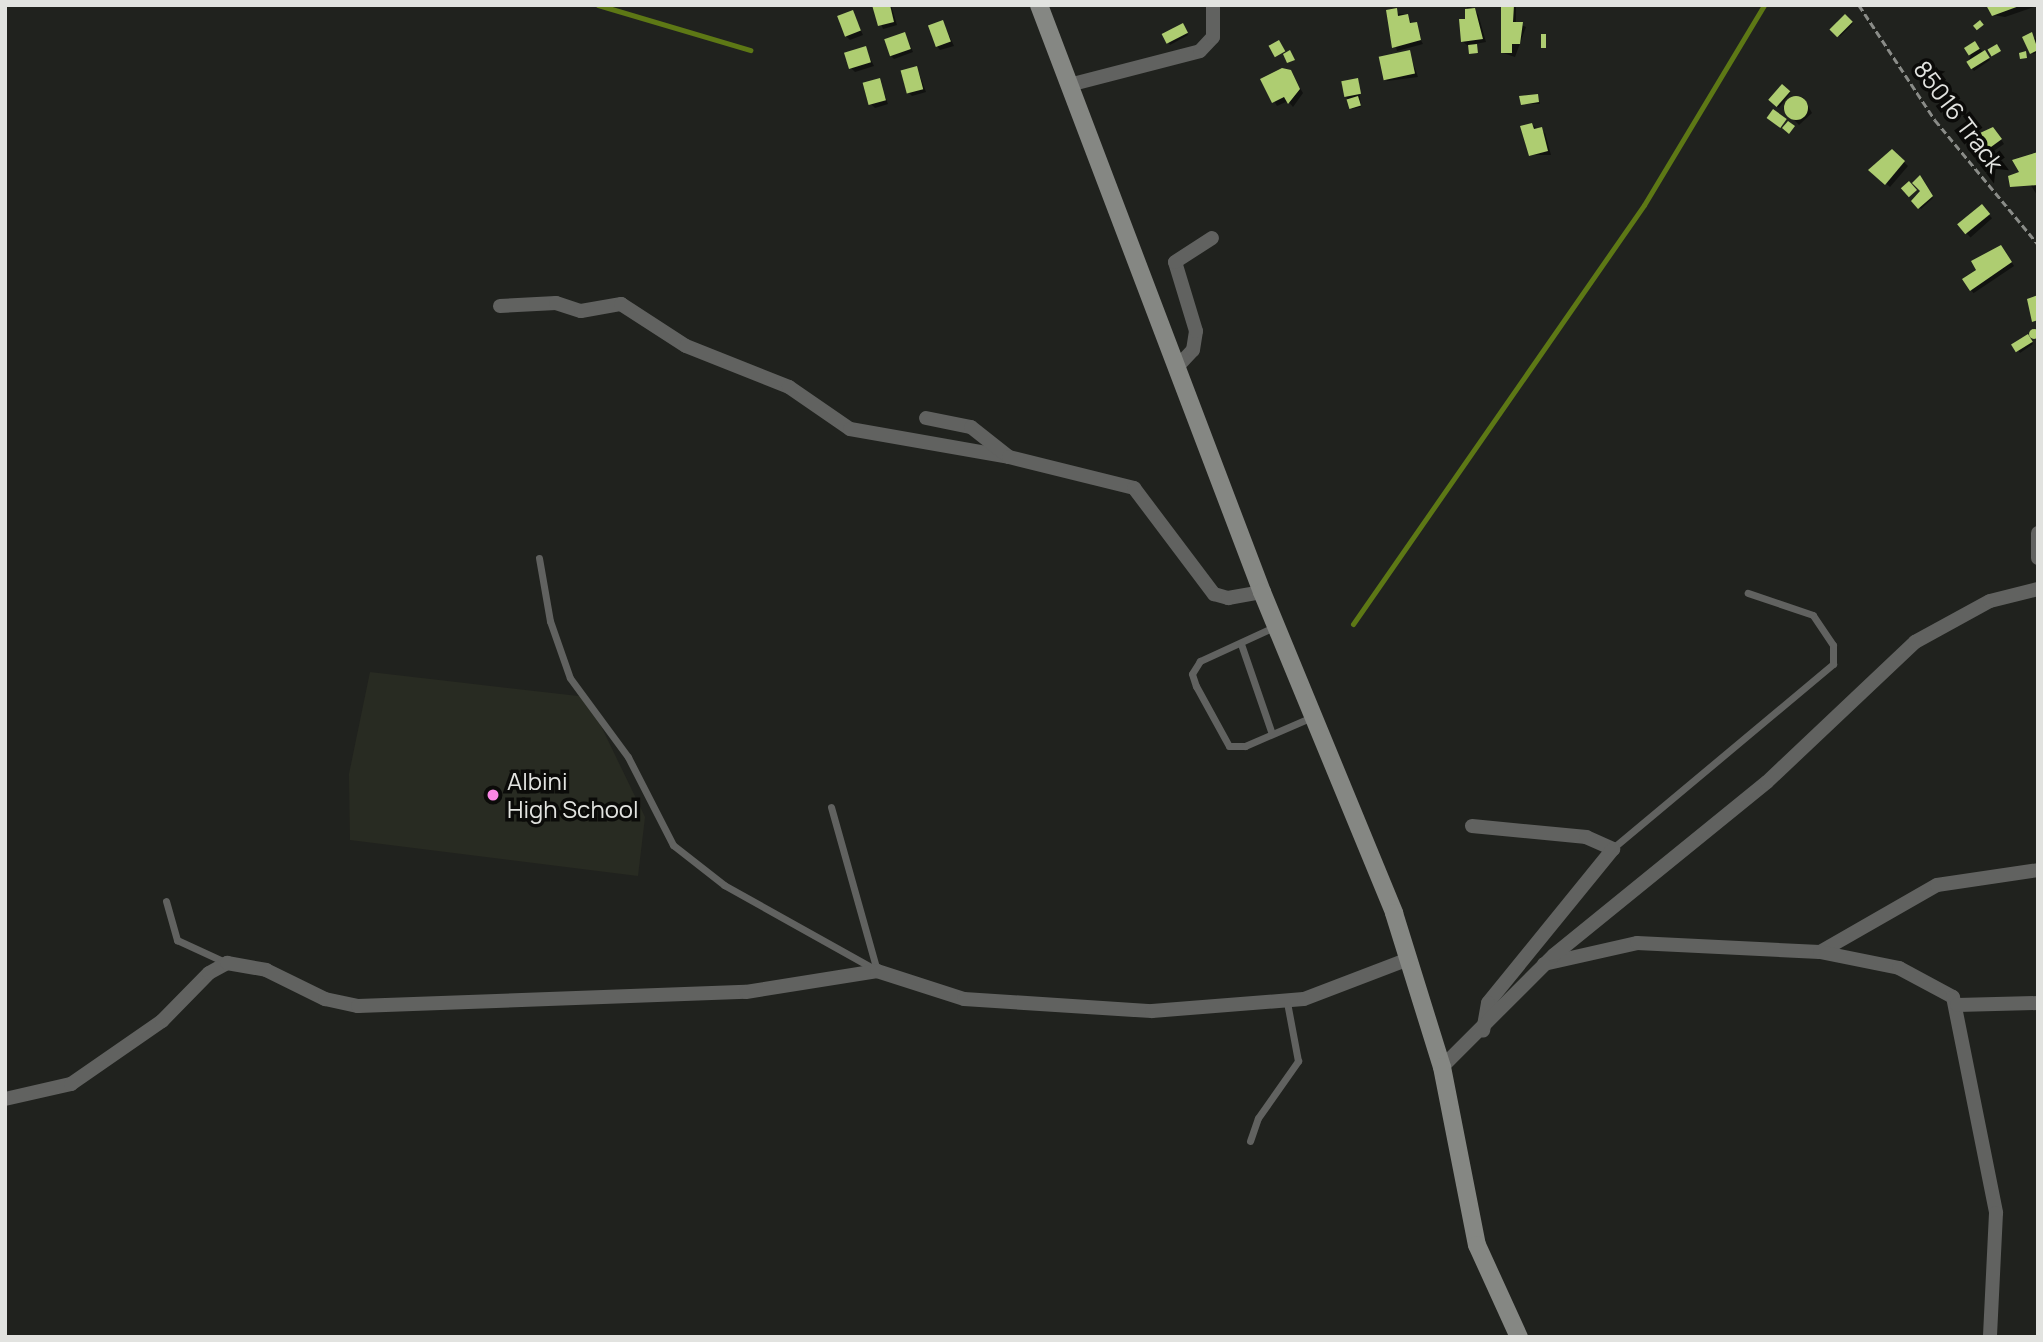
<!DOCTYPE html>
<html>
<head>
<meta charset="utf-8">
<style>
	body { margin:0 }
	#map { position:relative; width:2043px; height:1342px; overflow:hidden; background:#20221e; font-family:Manrope,sans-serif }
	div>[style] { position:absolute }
	.built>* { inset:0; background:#282b22 }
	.shadow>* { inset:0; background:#0007; transform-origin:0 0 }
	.stream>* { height:5px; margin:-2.5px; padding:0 2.5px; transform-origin:2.5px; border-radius:2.5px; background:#5d7815 }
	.building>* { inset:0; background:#aecd71; transform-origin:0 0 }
	.round { border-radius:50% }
	.path>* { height:2.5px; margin-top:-1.25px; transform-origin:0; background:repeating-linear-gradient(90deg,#8a8c88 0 7px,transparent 0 10.5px) }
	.lane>* { height:7px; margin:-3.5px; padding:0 3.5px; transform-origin:3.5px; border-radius:3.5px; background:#616260 }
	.street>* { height:14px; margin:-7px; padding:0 7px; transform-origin:7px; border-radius:7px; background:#616260 }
	.secondary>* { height:18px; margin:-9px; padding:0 9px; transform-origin:9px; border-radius:9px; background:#858783 }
	.dots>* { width:19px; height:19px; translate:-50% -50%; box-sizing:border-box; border:4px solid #0b0b09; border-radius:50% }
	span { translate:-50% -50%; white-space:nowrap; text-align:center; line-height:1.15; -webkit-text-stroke:7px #0b0b09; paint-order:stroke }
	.street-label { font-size:24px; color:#e2e3e0 }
	.poi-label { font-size:24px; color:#e2e3e0 }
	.left { translate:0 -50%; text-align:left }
	.frame { position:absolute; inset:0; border:7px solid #e2e3e0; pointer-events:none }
</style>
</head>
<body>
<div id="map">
	<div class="built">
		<i style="clip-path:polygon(370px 672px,587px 697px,645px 817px,638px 876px,350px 840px,349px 774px)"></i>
	</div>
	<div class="shadow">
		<i style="clip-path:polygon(874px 5px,891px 5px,897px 25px,883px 29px)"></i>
		<i style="clip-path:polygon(1460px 5px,1469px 5px,1478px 14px,1486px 42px,1475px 44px,1478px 54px,1462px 41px,1467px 7px)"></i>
		<i style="clip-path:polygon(1502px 5px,1516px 5px,1516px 23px,1526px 27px,1515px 57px,1503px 53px)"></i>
		<i style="clip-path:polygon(1998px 5px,2037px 5px,2037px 6px,2005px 17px,1993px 15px)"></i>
		<i style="clip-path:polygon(852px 12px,863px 35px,850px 40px,846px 36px)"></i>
		<i style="clip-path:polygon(1388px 12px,1407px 15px,1423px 44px,1397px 51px)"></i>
		<i style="left:1845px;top:16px;width:11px;height:18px;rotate:45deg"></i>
		<i style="clip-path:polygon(943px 22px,954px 46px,940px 50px,937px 46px)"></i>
		<i style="clip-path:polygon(1184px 27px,1188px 35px,1170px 45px,1164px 35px)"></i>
		<i style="clip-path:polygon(905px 34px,913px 52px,894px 59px,890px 55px)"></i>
		<i style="clip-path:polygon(2038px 38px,2038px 52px,2033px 54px,2025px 39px)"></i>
		<i style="clip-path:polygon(1975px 43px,1990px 60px,1974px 71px,1968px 63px)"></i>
		<i style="clip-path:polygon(865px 48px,874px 66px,855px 72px,851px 68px)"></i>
		<i style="clip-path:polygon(1409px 52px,1418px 77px,1387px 81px,1384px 77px)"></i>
		<i style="clip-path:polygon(917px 68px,926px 92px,912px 96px,908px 92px)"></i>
		<i style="clip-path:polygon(1290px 72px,1303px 93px,1293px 107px,1288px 101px,1277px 106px,1262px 80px)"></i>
		<i style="clip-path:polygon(879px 80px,888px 104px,875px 108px,871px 104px)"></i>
		<i style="clip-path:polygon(1358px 81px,1361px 107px,1352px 109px,1346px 96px)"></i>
		<i style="left:1782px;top:86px;width:11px;height:19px;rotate:38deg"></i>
		<i style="clip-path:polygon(1537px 95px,1540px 104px,1523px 104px)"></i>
		<i style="clip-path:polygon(1803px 97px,1812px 113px,1799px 125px,1783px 108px)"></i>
		<i style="clip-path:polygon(1532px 125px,1545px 133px,1551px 155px,1530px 155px)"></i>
		<i style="clip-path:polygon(1997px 133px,2004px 144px,1985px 157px,1981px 153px)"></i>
		<i style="clip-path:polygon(1892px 151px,1908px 166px,1890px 187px,1871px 170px)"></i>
		<i style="clip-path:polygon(2038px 153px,2038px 194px,2037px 195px,2015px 161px)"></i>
		<i style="clip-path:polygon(1920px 178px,1933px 198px,1921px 209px,1913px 201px,1923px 191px,1914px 183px)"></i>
		<i style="left:1982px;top:207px;width:15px;height:29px;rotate:48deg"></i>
		<i style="left:2004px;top:251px;width:18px;height:49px;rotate:56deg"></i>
		<i style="clip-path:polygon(2038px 331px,2038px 340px,2037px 340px,2033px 332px)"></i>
		<i style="clip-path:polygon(2029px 337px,2033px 344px,2020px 353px,2014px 345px)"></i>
	</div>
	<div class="stream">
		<i style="left:598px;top:5px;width:159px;rotate:16.5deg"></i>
		<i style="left:1353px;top:624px;width:510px;rotate:-55.22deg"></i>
		<i style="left:1644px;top:205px;width:233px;rotate:-59deg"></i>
	</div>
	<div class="building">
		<i style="clip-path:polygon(872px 5px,890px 5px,894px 22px,878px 26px)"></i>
		<i style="clip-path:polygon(1501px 5px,1514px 5px,1513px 22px,1523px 22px,1520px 44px,1512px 44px,1512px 53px,1501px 53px)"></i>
		<i style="clip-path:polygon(1986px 5px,2022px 5px,1992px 16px)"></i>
		<i style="clip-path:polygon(1397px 8px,1398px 16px,1408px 14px,1410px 23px,1417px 22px,1421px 40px,1392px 48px,1386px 10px)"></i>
		<i style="clip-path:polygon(1475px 8px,1483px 39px,1461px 42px,1459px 19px,1465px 19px,1465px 9px)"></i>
		<i style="left:853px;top:10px;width:22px;height:17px;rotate:69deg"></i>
		<i style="left:1845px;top:14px;width:11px;height:22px;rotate:45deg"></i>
		<i style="left:943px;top:20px;width:23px;height:16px;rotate:70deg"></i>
		<i style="left:1980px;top:20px;width:6px;height:9px;rotate:51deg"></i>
		<i style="left:1183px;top:23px;width:11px;height:24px;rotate:63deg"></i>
		<i style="left:905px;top:32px;width:18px;height:22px;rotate:71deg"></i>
		<i style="clip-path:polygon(2032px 32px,2038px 50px,2030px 54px,2022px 37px)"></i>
		<i style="left:1541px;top:34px;width:5px;height:14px"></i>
		<i style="left:1279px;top:40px;width:13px;height:12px;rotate:61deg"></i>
		<i style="left:1975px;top:41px;width:9px;height:13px;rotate:58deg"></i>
		<i style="left:1477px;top:44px;width:9px;height:9px;rotate:84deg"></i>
		<i style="left:1997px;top:44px;width:8px;height:11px;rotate:60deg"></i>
		<i style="left:866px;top:46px;width:17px;height:23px;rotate:73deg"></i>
		<i style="clip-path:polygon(1290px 50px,1295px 60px,1287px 63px,1283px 54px)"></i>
		<i style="left:1410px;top:50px;width:24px;height:32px;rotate:78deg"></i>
		<i style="left:1985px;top:50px;width:9px;height:22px;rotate:58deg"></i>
		<i style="clip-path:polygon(2026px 51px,2027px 58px,2020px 59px,2019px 53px)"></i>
		<i style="left:917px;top:66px;width:24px;height:17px;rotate:75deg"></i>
		<i style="clip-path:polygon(1282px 68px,1291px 70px,1300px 89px,1288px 104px,1284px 97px,1272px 103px,1260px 79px)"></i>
		<i style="left:880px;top:78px;width:23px;height:18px;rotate:75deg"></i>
		<i style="left:1358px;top:78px;width:16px;height:17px;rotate:79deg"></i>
		<i style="left:1782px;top:84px;width:11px;height:21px;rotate:41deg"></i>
		<i style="clip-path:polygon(1538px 94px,1539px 102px,1521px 105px,1519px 96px)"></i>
		<i style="left:1358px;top:96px;width:10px;height:12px;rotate:73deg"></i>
		<i class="round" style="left:1784px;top:96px;width:24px;height:24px"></i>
		<i style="left:1773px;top:109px;width:17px;height:11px;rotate:36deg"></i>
		<i style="clip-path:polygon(1788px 121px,1795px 126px,1789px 134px,1782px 128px)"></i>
		<i style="clip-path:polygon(1532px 123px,1534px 129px,1542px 127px,1548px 151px,1529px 156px,1520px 126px)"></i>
		<i style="clip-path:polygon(1993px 127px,2002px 139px,1980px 155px,1974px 147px,1985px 140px,1980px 133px)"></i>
		<i style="clip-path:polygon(1892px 149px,1905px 161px,1885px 185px,1868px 170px)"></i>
		<i style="clip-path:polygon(2038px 152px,2038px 185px,2010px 187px,2008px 176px,2019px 172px,2012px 160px)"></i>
		<i style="clip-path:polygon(1920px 175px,1933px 196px,1918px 209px,1911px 201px,1920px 191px,1912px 183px)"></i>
		<i style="left:1909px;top:181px;width:12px;height:11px;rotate:48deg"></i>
		<i style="left:1982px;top:204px;width:13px;height:32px;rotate:51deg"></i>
		<i style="clip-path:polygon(2001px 245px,2012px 262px,1970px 291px,1962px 279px,1976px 270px,1971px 261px)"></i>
		<i style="clip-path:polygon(2038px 295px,2038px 320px,2032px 322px,2027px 299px)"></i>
		<i class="round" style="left:2029px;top:329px;width:10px;height:10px"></i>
		<i style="left:2028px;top:334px;width:9px;height:20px;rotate:58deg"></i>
	</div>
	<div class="path">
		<i style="left:1859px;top:5px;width:138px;rotate:56.5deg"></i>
		<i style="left:1935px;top:120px;width:161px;rotate:50.3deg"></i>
	</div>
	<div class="lane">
		<i style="left:539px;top:558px;width:64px;rotate:80.1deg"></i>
		<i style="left:550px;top:621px;width:60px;rotate:70.7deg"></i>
		<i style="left:570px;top:678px;width:98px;rotate:53.7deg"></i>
		<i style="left:628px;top:757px;width:99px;rotate:62.9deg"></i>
		<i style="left:673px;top:845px;width:65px;rotate:38.1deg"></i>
		<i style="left:724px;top:885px;width:172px;rotate:29.2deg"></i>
		<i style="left:1276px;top:626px;width:84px;rotate:155.3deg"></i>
		<i style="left:1200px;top:661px;width:15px;rotate:122deg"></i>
		<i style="left:1192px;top:674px;width:13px;rotate:72deg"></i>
		<i style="left:1196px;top:686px;width:68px;rotate:61.2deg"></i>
		<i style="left:1229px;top:746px;width:16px"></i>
		<i style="left:1245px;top:746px;width:73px;rotate:-23.4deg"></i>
		<i style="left:1241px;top:644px;width:92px;rotate:71deg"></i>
		<i style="left:831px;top:807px;width:170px;rotate:74.3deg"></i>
		<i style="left:1613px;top:848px;width:287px;rotate:-39.9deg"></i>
		<i style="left:1833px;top:664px;width:19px;rotate:-90deg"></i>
		<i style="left:1833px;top:645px;width:36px;rotate:-124deg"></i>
		<i style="left:1813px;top:615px;width:69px;rotate:-161.3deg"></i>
		<i style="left:166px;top:901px;width:41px;rotate:74.2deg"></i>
		<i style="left:177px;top:940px;width:55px;rotate:24.7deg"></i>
		<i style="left:1250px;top:1141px;width:24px;rotate:-71deg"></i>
		<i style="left:1258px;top:1118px;width:70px;rotate:-54.9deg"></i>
		<i style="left:1298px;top:1061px;width:60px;rotate:-100.6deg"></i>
	</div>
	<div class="street">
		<i style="left:1069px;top:85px;width:135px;rotate:-14.5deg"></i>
		<i style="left:1200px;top:51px;width:19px;rotate:-47deg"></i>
		<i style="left:1213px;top:37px;width:32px;rotate:-90deg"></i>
		<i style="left:500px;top:306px;width:56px;rotate:-3.1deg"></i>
		<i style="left:556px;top:303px;width:26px;rotate:18deg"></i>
		<i style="left:581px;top:311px;width:41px;rotate:-9.9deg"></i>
		<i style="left:621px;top:304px;width:77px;rotate:32.9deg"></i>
		<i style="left:686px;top:346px;width:111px;rotate:21.7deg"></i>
		<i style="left:789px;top:387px;width:74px;rotate:34.5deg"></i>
		<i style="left:850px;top:429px;width:161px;rotate:10deg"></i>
		<i style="left:1177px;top:367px;width:23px;rotate:-47deg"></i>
		<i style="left:1193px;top:350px;width:19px;rotate:-81deg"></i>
		<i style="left:1196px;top:331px;width:72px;rotate:-106.9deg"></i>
		<i style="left:1175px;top:262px;width:44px;rotate:-33deg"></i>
		<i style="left:926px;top:418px;width:46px;rotate:11.3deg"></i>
		<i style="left:971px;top:427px;width:48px;rotate:38.3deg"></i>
		<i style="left:1009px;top:457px;width:129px;rotate:13.9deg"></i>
		<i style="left:1134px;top:488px;width:133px;rotate:53deg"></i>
		<i style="left:1214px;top:594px;width:15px;rotate:16deg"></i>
		<i style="left:1228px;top:598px;width:35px;rotate:-10deg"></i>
		<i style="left:2038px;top:533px;width:25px;rotate:90deg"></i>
		<i style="left:1472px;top:826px;width:115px;rotate:5.5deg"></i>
		<i style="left:1586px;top:837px;width:30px;rotate:24deg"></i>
		<i style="left:1613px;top:849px;width:198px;rotate:129.1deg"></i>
		<i style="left:1488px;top:1003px;width:28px;rotate:100deg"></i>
		<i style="left:1820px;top:952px;width:135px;rotate:-29.8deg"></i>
		<i style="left:1937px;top:885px;width:102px;rotate:-8.4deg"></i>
		<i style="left:1544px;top:964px;width:95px;rotate:-12.7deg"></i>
		<i style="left:1637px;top:943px;width:183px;rotate:2.8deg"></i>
		<i style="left:1820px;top:952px;width:81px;rotate:11.4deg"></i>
		<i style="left:1899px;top:968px;width:61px;rotate:28.2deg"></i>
		<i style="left:1953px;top:997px;width:220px;rotate:78.7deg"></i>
		<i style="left:1996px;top:1213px;width:124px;rotate:92.8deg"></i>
		<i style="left:1957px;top:1005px;width:81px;rotate:-1.4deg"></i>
		<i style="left:1442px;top:1067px;width:158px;rotate:-45deg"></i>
		<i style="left:1554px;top:955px;width:274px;rotate:-39.1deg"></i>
		<i style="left:1767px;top:782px;width:204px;rotate:-43.4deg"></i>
		<i style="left:1915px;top:642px;width:85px;rotate:-28.7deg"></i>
		<i style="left:1990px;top:601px;width:49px;rotate:-14deg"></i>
		<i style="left:5px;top:1099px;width:68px;rotate:-12.8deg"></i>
		<i style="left:71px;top:1084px;width:111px;rotate:-34.7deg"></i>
		<i style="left:162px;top:1021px;width:67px;rotate:-45.6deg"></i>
		<i style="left:209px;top:973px;width:21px;rotate:-29deg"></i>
		<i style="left:227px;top:963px;width:40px;rotate:10deg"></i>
		<i style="left:266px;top:970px;width:66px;rotate:26.2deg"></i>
		<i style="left:325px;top:999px;width:34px;rotate:12deg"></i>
		<i style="left:358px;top:1006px;width:388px;rotate:-2.1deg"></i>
		<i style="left:746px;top:992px;width:133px;rotate:-9.1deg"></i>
		<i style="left:877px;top:971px;width:91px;rotate:17.8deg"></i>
		<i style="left:964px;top:999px;width:188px;rotate:3.7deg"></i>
		<i style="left:1152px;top:1011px;width:152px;rotate:-4.5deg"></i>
		<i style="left:1304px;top:999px;width:112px;rotate:-20.9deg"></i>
	</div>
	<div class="secondary">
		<i style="left:1039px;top:5px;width:628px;rotate:69.2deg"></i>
		<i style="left:1262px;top:592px;width:347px;rotate:67.6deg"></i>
		<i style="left:1394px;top:913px;width:161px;rotate:72.7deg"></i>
		<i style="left:1442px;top:1067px;width:181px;rotate:78.9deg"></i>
		<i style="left:1477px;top:1245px;width:101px;rotate:65.5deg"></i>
	</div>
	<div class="dots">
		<i style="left:493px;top:795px;background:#fb87e5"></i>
	</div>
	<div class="street-label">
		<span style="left:1959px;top:116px;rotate:53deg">85016 Track</span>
	</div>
	<div class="poi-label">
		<span class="left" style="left:507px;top:795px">Albini<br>High School</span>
	</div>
	<div class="frame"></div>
</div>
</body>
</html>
